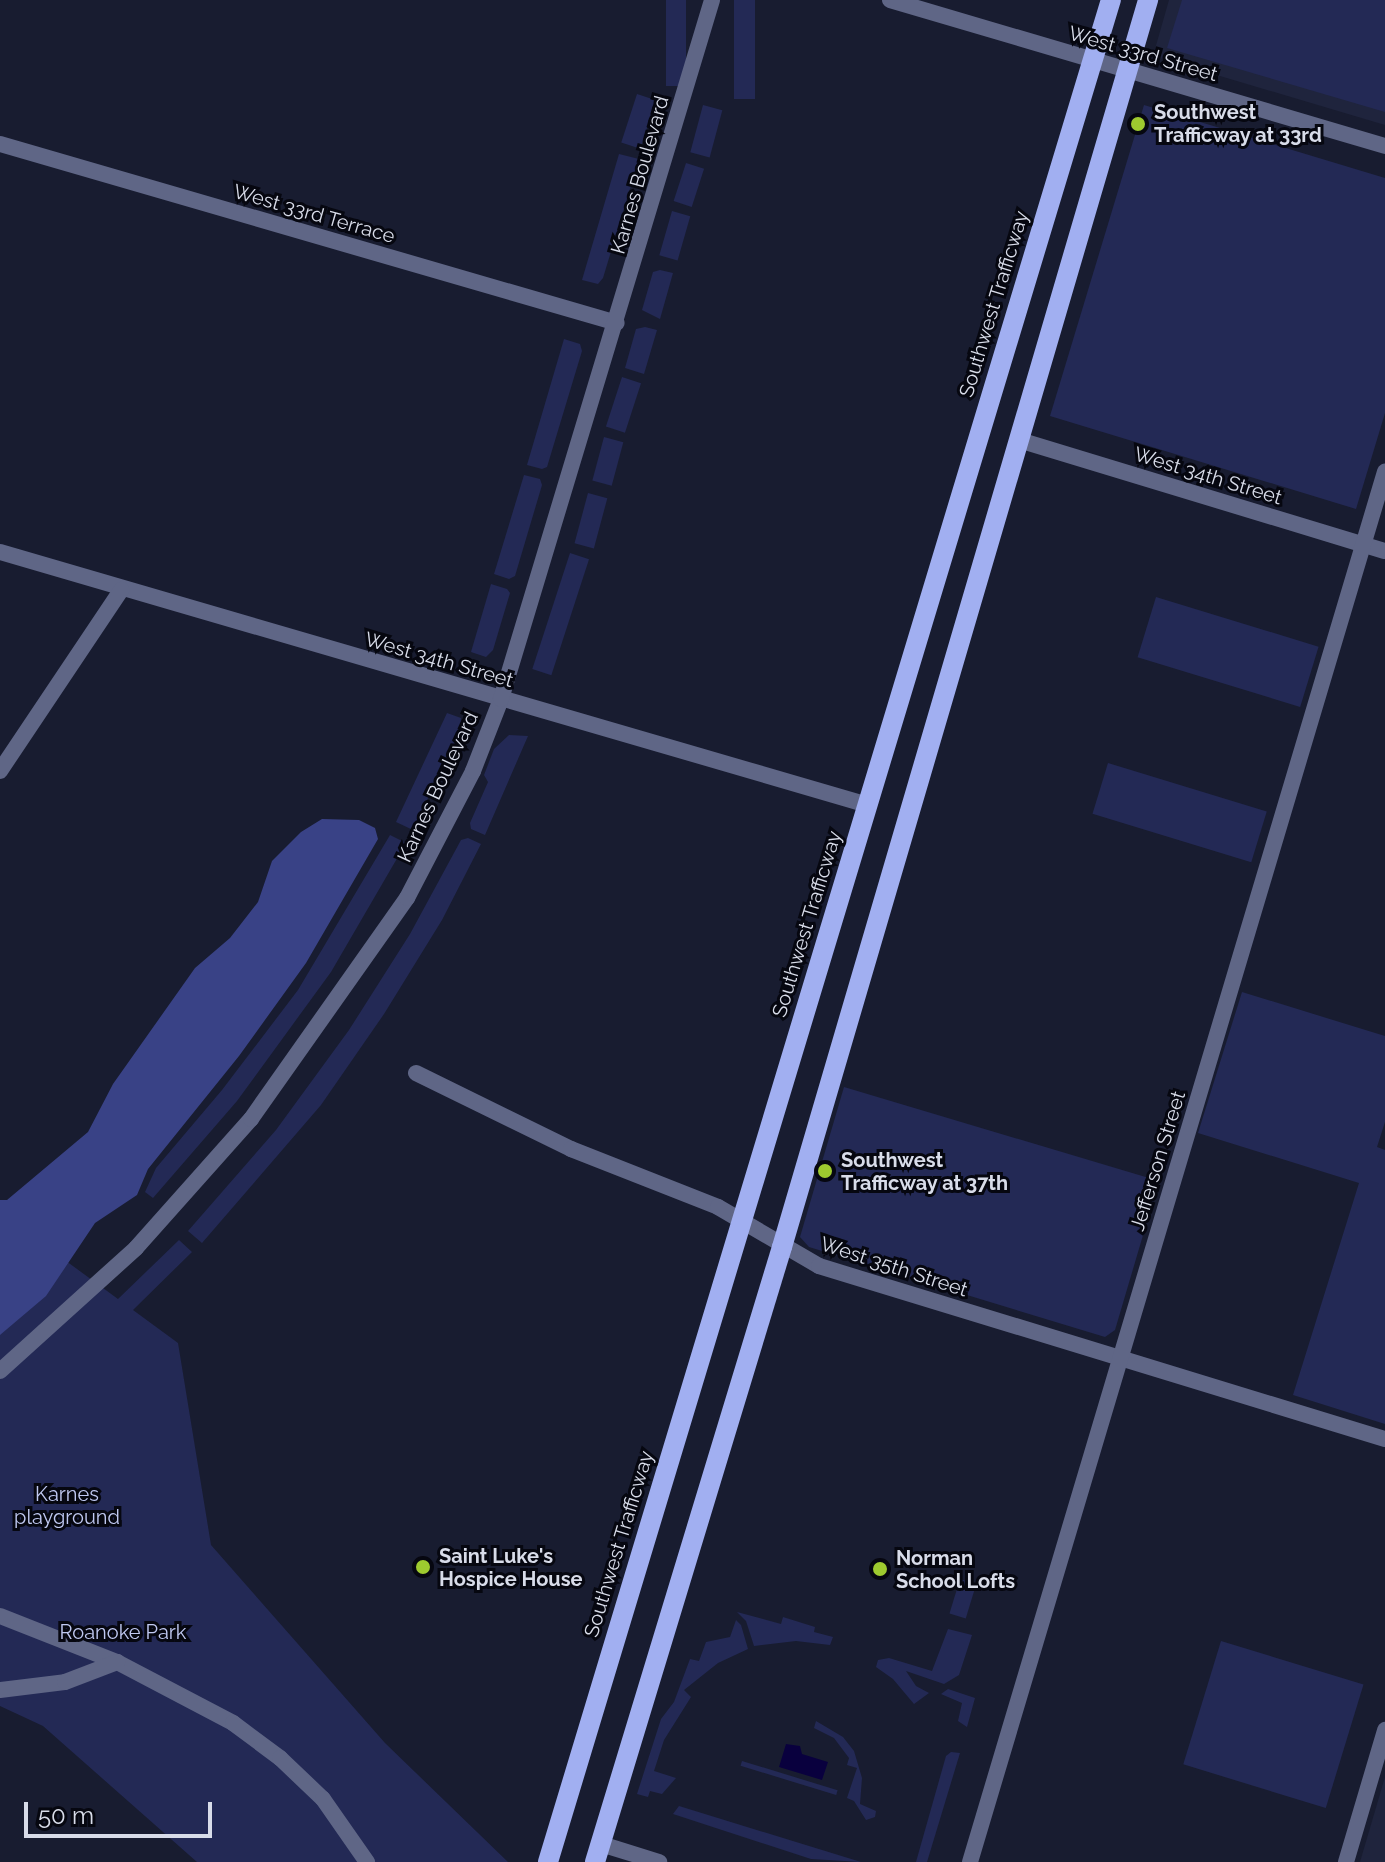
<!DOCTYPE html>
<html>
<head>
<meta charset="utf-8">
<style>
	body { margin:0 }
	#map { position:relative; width:1385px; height:1862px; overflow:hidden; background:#181c30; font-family:Raleway,sans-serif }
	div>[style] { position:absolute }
	.built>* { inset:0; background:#1f243d }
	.green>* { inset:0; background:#232955; transform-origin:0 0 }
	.forest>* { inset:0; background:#394286 }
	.water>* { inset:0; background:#09003e }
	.minor>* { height:16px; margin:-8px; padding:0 8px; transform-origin:8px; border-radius:8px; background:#5f6686 }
	.primary>* { height:20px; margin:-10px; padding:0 10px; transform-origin:10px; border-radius:10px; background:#a1aff1 }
	.dots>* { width:22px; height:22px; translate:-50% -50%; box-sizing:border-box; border:4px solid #060710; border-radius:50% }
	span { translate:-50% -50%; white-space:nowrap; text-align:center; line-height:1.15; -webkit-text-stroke:6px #060710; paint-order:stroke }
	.street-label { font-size:20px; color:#d8dce9 }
	.poi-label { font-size:20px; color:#d8dce9; font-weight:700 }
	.left { translate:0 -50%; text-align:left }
	.park-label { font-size:20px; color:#c0c9f2 }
	.scale { position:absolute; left:24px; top:1802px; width:188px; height:36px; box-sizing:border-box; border:4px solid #d8dce9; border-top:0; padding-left:10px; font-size:24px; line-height:28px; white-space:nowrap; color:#d8dce9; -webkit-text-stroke:6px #060710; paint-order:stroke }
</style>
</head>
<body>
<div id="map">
	<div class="built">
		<i style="clip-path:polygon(1169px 0,1385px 0,1385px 125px,1153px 56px)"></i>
		<i style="clip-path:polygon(1385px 1777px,1385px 1862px,1360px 1862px)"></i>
	</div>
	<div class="green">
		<i style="left:666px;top:0;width:20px;height:86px"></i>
		<i style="left:734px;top:0;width:21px;height:99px"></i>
		<i style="clip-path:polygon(1182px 0,1385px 0,1385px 112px,1167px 48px)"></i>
		<i style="left:637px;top:94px;width:20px;height:51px;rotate:18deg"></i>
		<i style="left:703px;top:105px;width:20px;height:49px;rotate:15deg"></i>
		<i style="clip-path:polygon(1144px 105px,1385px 178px,1385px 413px,1356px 509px,1050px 416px)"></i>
		<i style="clip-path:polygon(619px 154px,639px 159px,603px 278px,598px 284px,582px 280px)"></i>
		<i style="left:686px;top:163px;width:19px;height:40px;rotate:18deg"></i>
		<i style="left:672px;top:211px;width:19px;height:46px;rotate:16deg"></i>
		<i style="clip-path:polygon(660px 270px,673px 273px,660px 319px,642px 310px,653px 272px)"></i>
		<i style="clip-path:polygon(645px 327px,657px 330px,644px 374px,625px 368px,636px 329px)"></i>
		<i style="clip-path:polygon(564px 339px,580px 344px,582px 351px,547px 467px,542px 469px,527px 465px)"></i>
		<i style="left:622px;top:377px;width:20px;height:52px;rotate:18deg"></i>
		<i style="left:604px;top:437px;width:20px;height:45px;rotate:15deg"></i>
		<i style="clip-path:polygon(524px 475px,540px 479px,542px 485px,515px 576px,509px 579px,494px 574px)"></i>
		<i style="left:588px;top:493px;width:20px;height:52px;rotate:15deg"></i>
		<i style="left:570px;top:553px;width:20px;height:122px;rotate:18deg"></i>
		<i style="clip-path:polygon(491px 584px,507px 589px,510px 593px,493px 650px,486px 657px,471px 652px)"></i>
		<i style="left:1156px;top:597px;width:170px;height:63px;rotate:17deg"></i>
		<i style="clip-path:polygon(447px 713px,461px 718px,459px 748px,452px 764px,445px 762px,413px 830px,396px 822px)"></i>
		<i style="clip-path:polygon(509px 735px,528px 736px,485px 835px,471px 829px,470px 823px,488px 782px,484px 775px,494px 749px)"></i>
		<i style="left:1108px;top:763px;width:166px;height:53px;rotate:17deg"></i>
		<i style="clip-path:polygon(390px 835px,406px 843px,331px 972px,237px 1101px,153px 1198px,145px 1192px,156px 1168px,222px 1090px,298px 990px)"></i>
		<i style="clip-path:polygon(468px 838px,481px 844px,442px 920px,384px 1014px,321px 1105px,202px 1243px,188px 1231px,276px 1130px,349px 1030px,410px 934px,461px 840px)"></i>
		<i style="clip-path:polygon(1242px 992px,1385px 1036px,1385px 1122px,1377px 1147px,1385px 1150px,1385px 1424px,1293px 1395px,1359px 1183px,1198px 1133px)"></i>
		<i style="clip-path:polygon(844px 1087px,1159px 1181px,1115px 1330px,1105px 1337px,809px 1247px,800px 1237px)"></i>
		<i style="clip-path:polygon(179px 1240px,192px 1252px,133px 1310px,178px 1343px,211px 1545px,385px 1743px,508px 1862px,197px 1862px,43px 1726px,0 1706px,0 1288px,62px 1258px,118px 1299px)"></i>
		<i style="left:960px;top:1579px;width:17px;height:36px;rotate:17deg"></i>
		<i style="clip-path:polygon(737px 1612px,781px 1624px,783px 1617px,815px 1627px,814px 1632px,833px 1637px,830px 1645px,796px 1641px,754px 1646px,746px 1621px)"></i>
		<i style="clip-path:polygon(736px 1620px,741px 1625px,748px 1649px,718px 1663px,684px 1690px,691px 1697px,664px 1740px,654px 1771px,676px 1778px,662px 1794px,650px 1791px,648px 1797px,637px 1794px,661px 1719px,674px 1702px,690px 1659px,699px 1661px,706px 1642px,730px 1637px)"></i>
		<i style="clip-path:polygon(948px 1629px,972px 1635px,959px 1675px,944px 1684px,906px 1671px,916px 1686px,929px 1693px,914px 1704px,893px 1679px,876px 1667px,878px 1660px,889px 1658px,932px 1671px)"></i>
		<i style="left:1221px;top:1641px;width:149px;height:129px;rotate:17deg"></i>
		<i style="clip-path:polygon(948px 1689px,975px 1698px,967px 1727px,958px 1721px,962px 1703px,941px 1694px)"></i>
		<i style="clip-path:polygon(816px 1721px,843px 1737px,854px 1751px,862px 1778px,860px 1804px,876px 1811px,875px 1817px,866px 1820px,854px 1801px,847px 1798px,857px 1768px,847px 1765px,849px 1758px,834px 1738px,814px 1728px)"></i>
		<i style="clip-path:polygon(951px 1752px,960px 1753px,927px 1862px,916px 1862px,946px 1756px)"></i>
		<i style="left:742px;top:1761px;width:100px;height:5px;rotate:17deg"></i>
		<i style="clip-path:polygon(679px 1806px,861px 1862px,811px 1859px,673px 1814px)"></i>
	</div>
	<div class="forest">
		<i style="clip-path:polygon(322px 819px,359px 820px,375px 828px,378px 839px,306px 963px,239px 1056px,148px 1169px,137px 1195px,95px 1223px,46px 1296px,0 1335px,0 1200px,7px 1200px,88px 1132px,113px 1084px,195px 968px,230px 938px,258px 902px,272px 861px,301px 832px)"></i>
	</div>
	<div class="water">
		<i style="clip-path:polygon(786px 1744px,800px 1746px,802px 1754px,828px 1762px,822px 1780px,779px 1767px)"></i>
	</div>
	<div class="minor">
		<i style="left:890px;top:0;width:516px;rotate:16.43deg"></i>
		<i style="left:0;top:144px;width:642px;rotate:16.18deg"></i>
		<i style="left:1019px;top:440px;width:382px;rotate:16.9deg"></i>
		<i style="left:0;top:552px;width:904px;rotate:16.25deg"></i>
		<i style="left:0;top:771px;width:218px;rotate:-56.2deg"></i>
		<i style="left:416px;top:1073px;width:173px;rotate:26.1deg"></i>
		<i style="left:571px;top:1149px;width:158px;rotate:21.5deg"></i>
		<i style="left:718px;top:1207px;width:117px;rotate:30.3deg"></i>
		<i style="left:819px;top:1266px;width:592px;rotate:17deg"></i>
		<i style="left:0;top:1371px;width:183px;rotate:-42.1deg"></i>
		<i style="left:136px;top:1248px;width:173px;rotate:-48.3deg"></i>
		<i style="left:251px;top:1119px;width:271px;rotate:-54.8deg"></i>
		<i style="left:407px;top:898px;width:143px;rotate:-62.5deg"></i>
		<i style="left:473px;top:771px;width:77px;rotate:-68.7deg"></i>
		<i style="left:501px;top:699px;width:730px;rotate:-73.2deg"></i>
		<i style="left:0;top:1616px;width:126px;rotate:21.5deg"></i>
		<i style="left:117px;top:1662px;width:131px;rotate:27.7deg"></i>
		<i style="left:233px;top:1723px;width:59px;rotate:36.7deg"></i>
		<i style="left:280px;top:1758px;width:59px;rotate:43.6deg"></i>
		<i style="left:323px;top:1799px;width:77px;rotate:55.1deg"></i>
		<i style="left:0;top:1690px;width:65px;rotate:-7deg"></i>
		<i style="left:65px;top:1682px;width:56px;rotate:-21deg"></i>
		<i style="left:601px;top:1844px;width:61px;rotate:17.2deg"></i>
		<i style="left:970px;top:1862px;width:1451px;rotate:-73.38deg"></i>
		<i style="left:1346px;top:1862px;width:138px;rotate:-73.5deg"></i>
	</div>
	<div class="primary">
		<i style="left:548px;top:1862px;width:1945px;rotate:-73.18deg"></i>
		<i style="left:595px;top:1862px;width:643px;rotate:-73.09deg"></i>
		<i style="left:782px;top:1247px;width:1300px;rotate:-73.64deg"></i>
	</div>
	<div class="dots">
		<i style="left:1138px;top:124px;background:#9eca2f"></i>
		<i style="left:825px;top:1171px;background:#9eca2f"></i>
		<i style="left:423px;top:1567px;background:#9eca2f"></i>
		<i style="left:880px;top:1569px;background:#9eca2f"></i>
	</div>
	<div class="street-label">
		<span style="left:1143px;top:54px;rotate:16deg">West 33rd Street</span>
		<span style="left:640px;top:175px;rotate:-74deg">Karnes Boulevard</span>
		<span style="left:314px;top:214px;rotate:16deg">West 33rd Terrace</span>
		<span style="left:994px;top:304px;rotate:-73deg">Southwest Trafficway</span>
		<span style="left:1208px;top:476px;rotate:17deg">West 34th Street</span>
		<span style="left:439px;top:660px;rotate:16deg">West 34th Street</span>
		<span style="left:438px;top:787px;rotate:-65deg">Karnes Boulevard</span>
		<span style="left:807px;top:924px;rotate:-73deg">Southwest Trafficway</span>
		<span style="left:1158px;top:1161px;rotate:-73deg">Jefferson Street</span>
		<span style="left:894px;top:1267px;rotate:18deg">West 35th Street</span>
		<span style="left:619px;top:1544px;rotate:-73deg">Southwest Trafficway</span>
	</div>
	<div class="poi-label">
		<span class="left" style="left:1154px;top:124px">Southwest<br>Trafficway at 33rd</span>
		<span class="left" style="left:841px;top:1172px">Southwest<br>Trafficway at 37th</span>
		<span class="left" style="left:439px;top:1568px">Saint Luke's<br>Hospice House</span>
		<span class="left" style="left:896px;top:1570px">Norman<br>School Lofts</span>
	</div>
	<div class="park-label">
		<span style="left:67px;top:1506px">Karnes<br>playground</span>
		<span style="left:123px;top:1632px">Roanoke Park</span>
	</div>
	<div class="scale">50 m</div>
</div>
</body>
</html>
